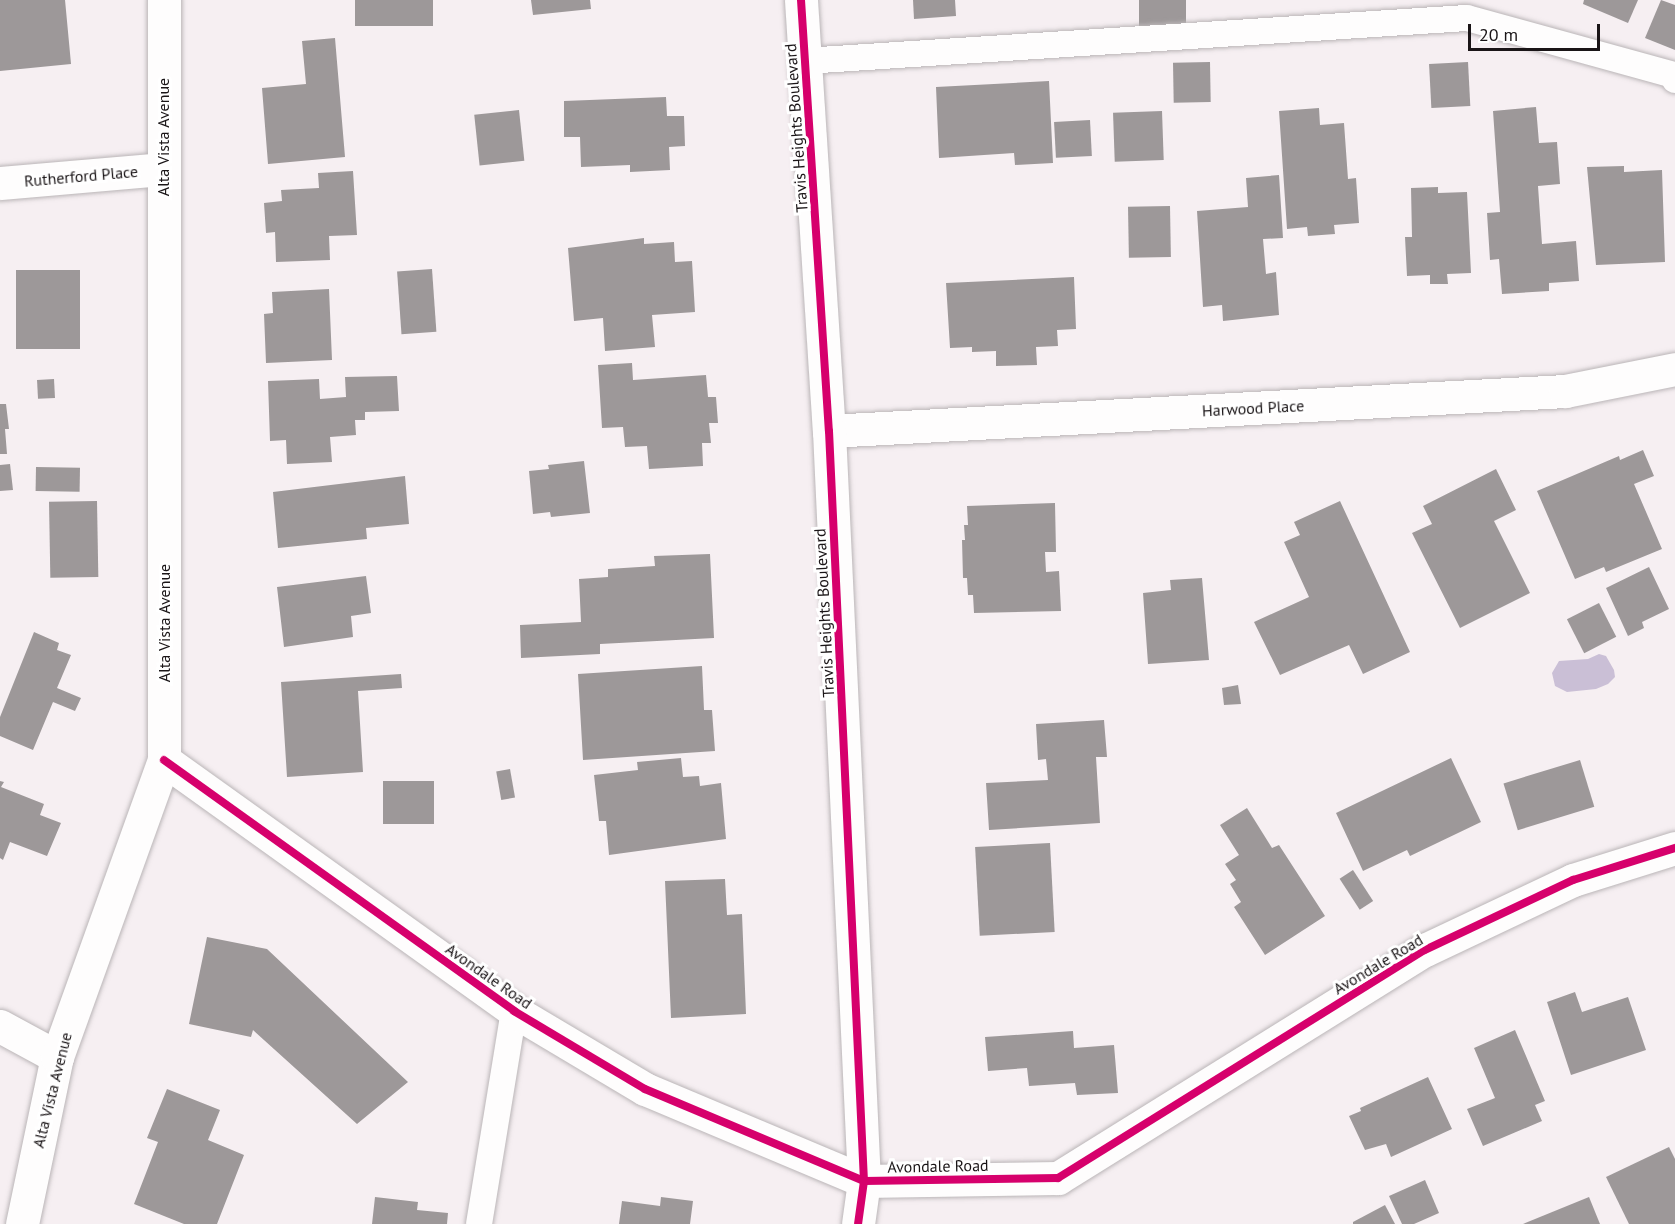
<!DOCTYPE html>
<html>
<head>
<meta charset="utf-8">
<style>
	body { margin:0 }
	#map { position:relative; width:1675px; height:1224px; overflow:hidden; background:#f6eff2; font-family:"PT Sans",sans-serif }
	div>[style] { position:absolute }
	.water>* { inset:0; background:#cabfd6 }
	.building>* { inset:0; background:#9d9899; transform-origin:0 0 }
	.roads { filter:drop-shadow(0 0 2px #bab5b7) drop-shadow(0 0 2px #bab5b7) }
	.lane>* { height:26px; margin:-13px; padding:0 13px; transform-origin:13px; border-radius:13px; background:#fefdfd }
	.street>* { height:33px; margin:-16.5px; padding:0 16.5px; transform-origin:16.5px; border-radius:16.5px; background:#fefdfd }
	.secondary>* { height:33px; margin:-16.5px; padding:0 16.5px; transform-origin:16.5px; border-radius:16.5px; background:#fefdfd }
	.cycleway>* { height:8px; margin:-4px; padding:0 4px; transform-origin:4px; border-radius:4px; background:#d6006c }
	span { translate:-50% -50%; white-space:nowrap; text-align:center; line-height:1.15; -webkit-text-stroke:6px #fff; paint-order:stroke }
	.street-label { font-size:16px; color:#1a1517 }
	.scale { position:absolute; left:1468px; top:24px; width:132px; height:27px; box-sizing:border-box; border:3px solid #1a1517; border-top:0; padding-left:8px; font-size:18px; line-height:21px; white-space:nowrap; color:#1a1517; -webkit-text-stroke:4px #fff; paint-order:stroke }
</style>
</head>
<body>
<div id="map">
	<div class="water">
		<i style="clip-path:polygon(1599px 654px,1606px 656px,1614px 670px,1615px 677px,1608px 684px,1596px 689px,1567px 692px,1555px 686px,1552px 673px,1559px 661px,1588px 659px)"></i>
	</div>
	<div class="building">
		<i style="clip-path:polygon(0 0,65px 0,71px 64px,0 71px)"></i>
		<i style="left:355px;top:0;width:78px;height:26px"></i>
		<i style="clip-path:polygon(531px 0,590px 0,591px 9px,533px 15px)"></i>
		<i style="clip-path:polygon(913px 0,955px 0,956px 16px,914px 19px)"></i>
		<i style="left:1139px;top:0;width:47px;height:30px"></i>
		<i style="clip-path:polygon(1584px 0,1638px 0,1628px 23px,1583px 4px)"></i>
		<i style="clip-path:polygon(1661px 0,1675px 5px,1675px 50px,1645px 38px)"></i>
		<i style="clip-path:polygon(335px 38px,345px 157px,268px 164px,262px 88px,306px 84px,302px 41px)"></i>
		<i style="left:1210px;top:62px;width:40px;height:37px;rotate:89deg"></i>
		<i style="left:1468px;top:62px;width:44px;height:39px;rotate:87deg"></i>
		<i style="clip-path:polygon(1049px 81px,1053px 163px,1015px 165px,1014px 153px,939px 158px,936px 87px)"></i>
		<i style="clip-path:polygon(666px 97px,667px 116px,684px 116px,685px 146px,669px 147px,670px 170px,630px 172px,630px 165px,581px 167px,580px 137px,564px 137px,564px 101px)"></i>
		<i style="clip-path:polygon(1536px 107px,1539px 143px,1557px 142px,1560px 184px,1538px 186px,1542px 244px,1576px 241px,1579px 281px,1549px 283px,1549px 291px,1502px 294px,1499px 259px,1490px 260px,1487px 213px,1500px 212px,1493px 111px)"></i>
		<i style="clip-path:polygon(1319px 108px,1320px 125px,1344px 123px,1348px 179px,1356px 178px,1359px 223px,1334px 225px,1335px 234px,1308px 236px,1307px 227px,1287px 229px,1279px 111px)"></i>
		<i style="left:519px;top:110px;width:51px;height:45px;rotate:84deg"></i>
		<i style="left:1162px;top:111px;width:49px;height:49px;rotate:88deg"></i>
		<i style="left:1090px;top:120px;width:36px;height:36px;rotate:87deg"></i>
		<i style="clip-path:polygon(1624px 166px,1624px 172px,1662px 170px,1665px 262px,1596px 265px,1587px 167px)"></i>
		<i style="clip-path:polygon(353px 171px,357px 235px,329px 236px,330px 260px,276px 262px,275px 232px,266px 233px,264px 203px,282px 201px,281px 190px,319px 188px,318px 173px)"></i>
		<i style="clip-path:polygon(1279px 175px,1283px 238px,1263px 239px,1266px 274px,1276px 272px,1279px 315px,1223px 321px,1222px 305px,1203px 307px,1197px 211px,1248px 207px,1246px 178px)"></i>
		<i style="clip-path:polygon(1438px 187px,1438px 193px,1467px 192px,1471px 273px,1447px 274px,1448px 284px,1430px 284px,1430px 275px,1407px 276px,1405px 237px,1412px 237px,1411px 188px)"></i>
		<i style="left:1170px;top:206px;width:51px;height:42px;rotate:89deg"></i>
		<i style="clip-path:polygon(644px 238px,644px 244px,674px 242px,675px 262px,692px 261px,695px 312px,652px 315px,655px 347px,605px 351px,603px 318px,574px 321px,568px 248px)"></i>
		<i style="left:432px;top:269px;width:63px;height:35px;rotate:86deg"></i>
		<i style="left:16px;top:270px;width:64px;height:79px"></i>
		<i style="clip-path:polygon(1074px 277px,1076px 329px,1057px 330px,1058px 346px,1036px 347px,1037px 365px,996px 366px,996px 351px,972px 352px,972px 347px,950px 348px,946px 283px)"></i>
		<i style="clip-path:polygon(329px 289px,332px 360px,266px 363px,264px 314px,273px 313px,272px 292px)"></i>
		<i style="clip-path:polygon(632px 363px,633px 380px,706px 375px,708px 397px,716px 397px,718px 423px,709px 423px,711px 443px,702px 443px,703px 466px,649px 469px,647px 446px,625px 447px,623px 427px,602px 428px,598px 365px)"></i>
		<i style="clip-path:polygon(397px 376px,399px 411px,365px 412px,365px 420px,355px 420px,356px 435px,330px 437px,332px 462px,287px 464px,286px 440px,270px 441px,268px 381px,319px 379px,320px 399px,346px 397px,345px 377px)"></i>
		<i style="left:54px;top:379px;width:19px;height:17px;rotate:87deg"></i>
		<i style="clip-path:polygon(0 404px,6px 404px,9px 429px,5px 429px,7px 454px,0 454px)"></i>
		<i style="clip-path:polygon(1643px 450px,1654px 476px,1634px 484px,1662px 549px,1606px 572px,1604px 567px,1575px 579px,1537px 491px,1619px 456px,1620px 460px)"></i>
		<i style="clip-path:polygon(584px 461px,590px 513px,551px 517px,550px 512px,533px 514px,529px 471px,549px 469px,548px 465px)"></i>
		<i style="clip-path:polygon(10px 464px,13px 490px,0 491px,0 465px)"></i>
		<i style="left:36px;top:467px;width:44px;height:24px;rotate:1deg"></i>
		<i style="clip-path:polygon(1496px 469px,1516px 510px,1494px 521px,1530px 593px,1460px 628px,1412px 533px,1432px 524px,1423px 506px)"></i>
		<i style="clip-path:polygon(405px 476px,409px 524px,366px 528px,367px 539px,278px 548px,273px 492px)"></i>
		<i style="left:97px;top:501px;width:76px;height:48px;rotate:89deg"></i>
		<i style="clip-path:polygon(1340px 501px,1410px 652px,1363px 674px,1349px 645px,1280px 675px,1254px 622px,1309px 597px,1284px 542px,1300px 535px,1294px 522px)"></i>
		<i style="clip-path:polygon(1055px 503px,1056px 552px,1045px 552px,1046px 572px,1059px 571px,1061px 611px,974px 613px,973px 595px,968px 595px,967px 578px,963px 578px,962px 540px,965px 540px,964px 525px,968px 525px,967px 506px)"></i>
		<i style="clip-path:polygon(710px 554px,714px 638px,600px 644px,600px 654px,521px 658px,520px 625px,581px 622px,579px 579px,608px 577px,608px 569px,655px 566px,654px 556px)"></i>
		<i style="clip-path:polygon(1649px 567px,1669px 609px,1642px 622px,1644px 628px,1628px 636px,1606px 588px)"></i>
		<i style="clip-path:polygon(366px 576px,371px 613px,351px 616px,353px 637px,284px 647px,277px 587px)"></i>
		<i style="clip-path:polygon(1202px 578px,1209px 660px,1148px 664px,1143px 593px,1171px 590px,1170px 580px)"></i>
		<i style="left:1599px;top:603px;width:38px;height:36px;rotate:63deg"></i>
		<i style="clip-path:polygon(34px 632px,59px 643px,57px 650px,71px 655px,57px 688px,81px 698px,75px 711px,53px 702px,33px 750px,0 736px,0 717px)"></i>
		<i style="clip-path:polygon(702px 666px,704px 710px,712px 710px,715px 751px,583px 760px,578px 674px)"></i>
		<i style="clip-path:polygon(401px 674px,402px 688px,358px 691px,363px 772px,287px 777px,281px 682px)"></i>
		<i style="clip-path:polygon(1238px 685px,1241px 704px,1224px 705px,1222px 688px)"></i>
		<i style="clip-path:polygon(1104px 720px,1107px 757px,1096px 757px,1100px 823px,989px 830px,986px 783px,1048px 780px,1046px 759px,1038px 760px,1036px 724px)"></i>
		<i style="clip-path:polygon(681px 758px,683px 777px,699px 776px,700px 786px,721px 783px,726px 839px,609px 855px,606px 821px,599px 821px,594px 775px,638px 770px,637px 762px)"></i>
		<i style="clip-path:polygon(1451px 758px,1481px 822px,1410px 856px,1407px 850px,1363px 871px,1336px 813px)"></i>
		<i style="left:1580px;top:760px;width:49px;height:80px;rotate:73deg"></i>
		<i style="left:510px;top:769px;width:29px;height:14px;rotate:80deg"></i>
		<i style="clip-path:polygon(0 781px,4px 782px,1px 787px,44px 804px,40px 815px,61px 823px,47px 856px,10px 842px,3px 860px,0 858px)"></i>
		<i style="left:383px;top:781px;width:51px;height:43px"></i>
		<i style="clip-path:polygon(1247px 808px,1272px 848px,1279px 845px,1325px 916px,1265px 955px,1234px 907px,1241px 902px,1230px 884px,1236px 880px,1225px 864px,1239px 855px,1220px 825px)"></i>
		<i style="left:1050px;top:843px;width:89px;height:75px;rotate:87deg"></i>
		<i style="left:1353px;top:870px;width:37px;height:16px;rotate:57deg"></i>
		<i style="clip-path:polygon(725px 879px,727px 915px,742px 914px,746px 1014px,671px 1018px,665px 881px)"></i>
		<i style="clip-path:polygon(207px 937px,267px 949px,408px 1082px,357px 1124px,253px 1030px,251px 1037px,189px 1024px)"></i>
		<i style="clip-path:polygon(1575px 992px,1582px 1012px,1628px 997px,1646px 1050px,1571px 1075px,1547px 1002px)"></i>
		<i style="clip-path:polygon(1515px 1030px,1545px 1101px,1535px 1105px,1542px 1121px,1483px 1146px,1467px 1109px,1495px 1098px,1474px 1048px)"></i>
		<i style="clip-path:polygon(1073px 1031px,1074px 1048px,1114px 1045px,1118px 1093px,1077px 1095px,1075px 1083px,1029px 1086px,1027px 1068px,988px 1071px,985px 1037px)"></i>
		<i style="clip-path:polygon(1428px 1077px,1452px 1129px,1391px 1157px,1386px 1144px,1365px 1150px,1349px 1116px,1361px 1111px,1360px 1108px)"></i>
		<i style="clip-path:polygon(167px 1089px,220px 1110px,208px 1140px,244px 1155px,217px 1224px,184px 1224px,134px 1204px,158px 1142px,147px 1138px)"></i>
		<i style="clip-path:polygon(1669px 1147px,1675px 1159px,1675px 1224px,1629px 1224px,1606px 1177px)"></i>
		<i style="clip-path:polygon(1425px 1180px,1439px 1213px,1414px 1224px,1402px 1224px,1389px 1196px)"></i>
		<i style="clip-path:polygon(375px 1197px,418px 1202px,417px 1210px,448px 1213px,447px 1224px,372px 1224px)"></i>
		<i style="clip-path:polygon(661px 1197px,693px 1201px,690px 1224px,619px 1224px,622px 1201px,660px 1206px)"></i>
		<i style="clip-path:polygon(1589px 1197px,1600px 1224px,1523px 1224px)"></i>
		<i style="clip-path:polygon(1385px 1205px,1395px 1224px,1353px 1224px,1353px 1222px)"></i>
	</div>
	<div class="roads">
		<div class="lane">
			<i style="left:805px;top:61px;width:663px;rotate:-3.72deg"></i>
			<i style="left:1467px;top:18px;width:215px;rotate:15.4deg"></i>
			<i style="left:1674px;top:75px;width:5px;rotate:79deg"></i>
			<i style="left:479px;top:1224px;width:216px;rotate:-80.7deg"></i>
		</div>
		<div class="street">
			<i style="left:0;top:183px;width:163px;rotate:-4.9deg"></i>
			<i style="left:829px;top:431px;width:737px;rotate:-3.11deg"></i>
			<i style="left:1565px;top:391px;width:112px;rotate:-11.3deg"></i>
			<i style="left:164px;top:760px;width:431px;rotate:35.6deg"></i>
			<i style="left:514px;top:1011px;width:152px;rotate:30.8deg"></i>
			<i style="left:645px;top:1089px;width:238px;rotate:22.8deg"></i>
			<i style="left:864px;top:1181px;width:194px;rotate:-0.9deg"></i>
			<i style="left:1058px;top:1178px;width:432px;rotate:-31.9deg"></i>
			<i style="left:1425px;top:950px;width:164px;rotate:-25.3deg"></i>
			<i style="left:1573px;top:880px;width:107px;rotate:-17.4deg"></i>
			<i style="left:0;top:1026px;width:65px;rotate:28.5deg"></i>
			<i style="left:22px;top:1224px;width:171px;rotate:-78.2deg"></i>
			<i style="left:57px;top:1057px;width:316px;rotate:-70.2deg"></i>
			<i style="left:164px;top:760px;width:760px;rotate:-90deg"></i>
		</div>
		<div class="secondary">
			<i style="left:801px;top:0;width:432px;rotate:86.3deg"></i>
			<i style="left:829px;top:431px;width:751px;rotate:87.33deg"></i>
			<i style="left:864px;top:1181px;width:43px;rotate:97.9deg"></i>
		</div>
	</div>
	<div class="cycleway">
		<i style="left:801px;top:0;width:432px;rotate:86.3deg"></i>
		<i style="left:829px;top:431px;width:751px;rotate:87.33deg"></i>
		<i style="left:864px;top:1181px;width:43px;rotate:97.9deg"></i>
		<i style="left:164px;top:760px;width:431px;rotate:35.6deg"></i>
		<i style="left:514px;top:1011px;width:152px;rotate:30.8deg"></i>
		<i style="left:645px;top:1089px;width:238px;rotate:22.8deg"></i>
		<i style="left:864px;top:1181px;width:194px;rotate:-0.9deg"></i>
		<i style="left:1058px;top:1178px;width:432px;rotate:-31.9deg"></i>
		<i style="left:1425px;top:950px;width:164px;rotate:-25.3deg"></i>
		<i style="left:1573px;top:880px;width:107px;rotate:-17.4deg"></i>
	</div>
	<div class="street-label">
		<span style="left:796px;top:128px;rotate:-94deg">Travis Heights Boulevard</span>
		<span style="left:163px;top:137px;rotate:-90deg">Alta Vista Avenue</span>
		<span style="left:81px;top:176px;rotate:-5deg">Rutherford Place</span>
		<span style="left:1253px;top:408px;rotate:-3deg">Harwood Place</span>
		<span style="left:824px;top:613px;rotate:-93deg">Travis Heights Boulevard</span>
		<span style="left:164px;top:623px;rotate:-90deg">Alta Vista Avenue</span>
		<span style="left:1378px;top:964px;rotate:-31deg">Avondale Road</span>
		<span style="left:489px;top:976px;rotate:35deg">Avondale Road</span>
		<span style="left:52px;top:1090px;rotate:-76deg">Alta Vista Avenue</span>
		<span style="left:938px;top:1166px;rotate:-1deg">Avondale Road</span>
	</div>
	<div class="scale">20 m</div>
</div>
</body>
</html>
